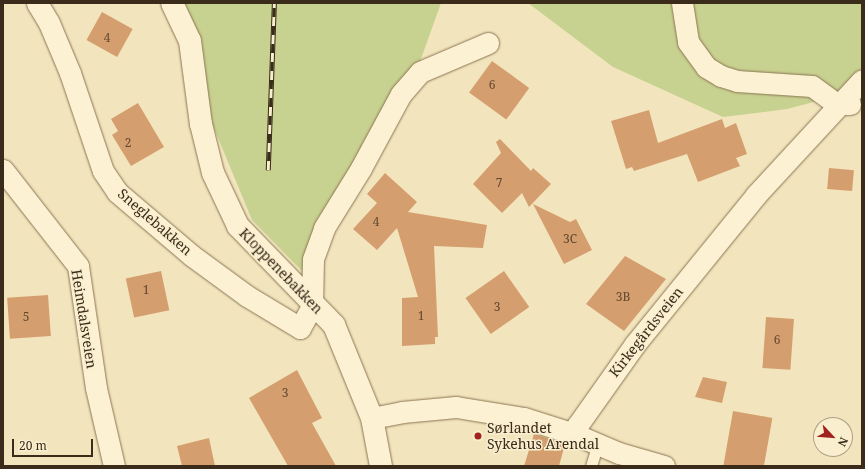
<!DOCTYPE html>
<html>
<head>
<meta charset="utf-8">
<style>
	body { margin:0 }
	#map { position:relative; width:865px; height:469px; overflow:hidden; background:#f2e5bd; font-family:"Noto Serif",serif }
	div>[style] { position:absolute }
	.green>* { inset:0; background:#c7d190 }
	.building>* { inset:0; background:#d59e6f; transform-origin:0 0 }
	.roads { filter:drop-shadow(0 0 1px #8c7554) drop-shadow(0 0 1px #8c7554) }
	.service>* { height:11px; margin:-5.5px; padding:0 5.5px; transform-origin:5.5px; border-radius:5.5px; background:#fcf1d2 }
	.minor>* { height:21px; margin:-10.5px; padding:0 10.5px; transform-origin:10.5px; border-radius:10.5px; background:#fcf1d2 }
	.secondary>* { height:22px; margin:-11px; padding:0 11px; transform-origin:11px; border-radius:11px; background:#fcf1d2 }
	.rail>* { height:4.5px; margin-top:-2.25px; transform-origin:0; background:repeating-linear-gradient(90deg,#f9eece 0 9px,#3a2b1b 0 18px); box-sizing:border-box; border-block:1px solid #3a2b1b }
	.dots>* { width:11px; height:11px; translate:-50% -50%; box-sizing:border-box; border:2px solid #f9eece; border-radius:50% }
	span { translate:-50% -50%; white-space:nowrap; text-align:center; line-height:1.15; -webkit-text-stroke:3px #f9eece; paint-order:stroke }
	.number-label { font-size:12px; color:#614830 }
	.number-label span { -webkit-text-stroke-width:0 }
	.street-label { font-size:14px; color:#3a2b1b }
	.poi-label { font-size:14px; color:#3a2b1b }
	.left { translate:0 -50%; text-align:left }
	.frame { position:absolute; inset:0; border:4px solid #3a2b1b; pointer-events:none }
	.north { position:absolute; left:813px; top:417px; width:40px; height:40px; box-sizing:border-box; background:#f9eece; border:1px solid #ada086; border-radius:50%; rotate:116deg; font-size:11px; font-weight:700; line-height:16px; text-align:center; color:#3a2b1b }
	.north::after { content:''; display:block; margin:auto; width:14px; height:18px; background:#a2231e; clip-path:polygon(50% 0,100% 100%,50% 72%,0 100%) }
	.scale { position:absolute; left:12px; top:439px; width:81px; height:18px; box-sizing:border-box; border:2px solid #3a2b1b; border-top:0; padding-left:5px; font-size:12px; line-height:14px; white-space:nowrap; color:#3a2b1b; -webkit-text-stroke:3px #f9eece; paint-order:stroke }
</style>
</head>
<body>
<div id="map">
	<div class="green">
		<i style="clip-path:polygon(173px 3px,441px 3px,417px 70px,303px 272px,252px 220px,192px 75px)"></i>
		<i style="clip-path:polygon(528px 3px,862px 3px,862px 103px,825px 99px,787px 109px,723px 117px,613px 67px)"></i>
	</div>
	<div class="building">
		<i style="left:102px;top:12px;width:35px;height:32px;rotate:29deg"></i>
		<i style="left:492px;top:61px;width:46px;height:39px;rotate:36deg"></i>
		<i style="clip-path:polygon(138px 103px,164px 147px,131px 166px,112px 135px,118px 131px,111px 119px)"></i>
		<i style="clip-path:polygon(649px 110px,658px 143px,722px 119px,725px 128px,736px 123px,747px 154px,736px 158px,740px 166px,698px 182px,687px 154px,634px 171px,632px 167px,626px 169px,611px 121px)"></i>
		<i style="clip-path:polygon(500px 139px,531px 171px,533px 168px,551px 184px,529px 207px,522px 193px,502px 213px,473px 184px,501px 153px,496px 142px)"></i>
		<i style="left:829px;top:168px;width:25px;height:21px;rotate:5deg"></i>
		<i style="clip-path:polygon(385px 173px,417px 202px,408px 212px,487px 225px,483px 248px,434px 246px,438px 337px,435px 337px,435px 344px,402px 346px,402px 298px,418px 297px,397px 228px,377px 250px,353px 229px,377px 203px,367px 194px)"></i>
		<i style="clip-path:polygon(533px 204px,570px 222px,576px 219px,592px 250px,564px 264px)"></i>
		<i style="clip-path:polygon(625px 256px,666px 279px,624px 331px,586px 304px)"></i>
		<i style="left:161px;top:271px;width:40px;height:36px;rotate:78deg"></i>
		<i style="left:504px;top:271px;width:44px;height:47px;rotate:55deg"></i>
		<i style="left:48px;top:295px;width:41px;height:41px;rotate:86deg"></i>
		<i style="left:766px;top:317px;width:28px;height:51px;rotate:4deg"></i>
		<i style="clip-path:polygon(297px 370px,322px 418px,312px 423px,336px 466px,288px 466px,249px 398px)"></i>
		<i style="clip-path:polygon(703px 377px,727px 382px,722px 403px,695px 397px)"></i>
		<i style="left:733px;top:411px;width:40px;height:56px;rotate:10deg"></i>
		<i style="clip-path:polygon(534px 434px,565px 444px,559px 466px,524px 466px)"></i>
		<i style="clip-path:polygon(209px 438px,215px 466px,182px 466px,177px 446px)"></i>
	</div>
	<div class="roads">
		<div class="service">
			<i style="left:591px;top:466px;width:24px;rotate:-73deg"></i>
		</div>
		<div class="minor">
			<i style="left:37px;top:3px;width:23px;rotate:59deg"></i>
			<i style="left:49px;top:23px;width:54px;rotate:67.2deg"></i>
			<i style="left:70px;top:73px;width:103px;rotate:71.4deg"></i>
			<i style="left:103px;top:171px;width:25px;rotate:56deg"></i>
			<i style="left:117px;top:192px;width:97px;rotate:40.4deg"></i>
			<i style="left:191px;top:255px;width:69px;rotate:36.2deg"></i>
			<i style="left:247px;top:296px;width:62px;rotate:31.1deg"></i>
			<i style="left:300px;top:328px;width:25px;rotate:-61deg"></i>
			<i style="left:312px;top:306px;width:47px;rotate:-88.8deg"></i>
			<i style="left:313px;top:259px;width:33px;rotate:-70deg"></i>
			<i style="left:324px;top:228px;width:70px;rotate:-58.3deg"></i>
			<i style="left:361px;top:168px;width:84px;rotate:-61.6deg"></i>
			<i style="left:401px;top:94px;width:29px;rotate:-49deg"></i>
			<i style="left:420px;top:72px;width:74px;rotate:-23.1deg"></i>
			<i style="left:682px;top:3px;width:39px;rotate:81deg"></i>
			<i style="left:688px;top:42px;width:31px;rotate:54deg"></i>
			<i style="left:706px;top:67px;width:17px;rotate:31deg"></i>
			<i style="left:721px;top:76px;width:17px;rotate:17deg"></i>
			<i style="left:737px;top:81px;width:75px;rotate:3.8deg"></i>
			<i style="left:812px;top:86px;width:31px;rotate:36deg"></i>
			<i style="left:837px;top:104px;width:13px"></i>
			<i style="left:3px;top:170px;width:122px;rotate:52deg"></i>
			<i style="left:78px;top:266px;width:123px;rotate:81.6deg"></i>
			<i style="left:96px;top:388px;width:80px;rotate:77deg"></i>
			<i style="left:372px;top:418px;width:31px;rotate:-11deg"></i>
			<i style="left:402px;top:412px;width:54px;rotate:-5.3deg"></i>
			<i style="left:456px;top:407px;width:69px;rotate:9.2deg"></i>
			<i style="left:524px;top:418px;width:52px;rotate:17.7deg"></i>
			<i style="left:574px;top:434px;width:9px;rotate:-69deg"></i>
			<i style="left:577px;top:426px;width:100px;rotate:-54.7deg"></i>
			<i style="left:635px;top:344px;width:192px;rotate:-50.9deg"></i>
			<i style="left:756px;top:195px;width:156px;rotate:-47.3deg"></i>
			<i style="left:574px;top:434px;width:49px;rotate:22.9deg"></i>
			<i style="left:619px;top:453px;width:47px;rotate:16.1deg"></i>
		</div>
		<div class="secondary">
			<i style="left:172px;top:3px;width:42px;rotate:64.7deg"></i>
			<i style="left:190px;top:41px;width:84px;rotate:82.5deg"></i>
			<i style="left:201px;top:124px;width:50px;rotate:76.2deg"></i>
			<i style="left:213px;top:173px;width:59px;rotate:64.7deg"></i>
			<i style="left:238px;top:226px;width:138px;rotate:45.9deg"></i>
			<i style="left:334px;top:325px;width:100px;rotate:67.8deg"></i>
			<i style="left:372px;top:418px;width:49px;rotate:79.4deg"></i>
		</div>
	</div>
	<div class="rail">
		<i style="left:268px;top:170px;width:167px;rotate:-87.9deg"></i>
	</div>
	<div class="dots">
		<i style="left:478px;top:436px;background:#a2231e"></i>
	</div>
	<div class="number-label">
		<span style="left:107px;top:38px">4</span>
		<span style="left:492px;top:85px">6</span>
		<span style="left:128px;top:143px">2</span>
		<span style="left:499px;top:183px">7</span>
		<span style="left:376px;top:222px">4</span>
		<span style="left:570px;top:239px">3C</span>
		<span style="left:146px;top:290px">1</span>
		<span style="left:623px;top:297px">3B</span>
		<span style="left:497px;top:307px">3</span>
		<span style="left:421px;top:316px">1</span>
		<span style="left:26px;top:317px">5</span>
		<span style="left:777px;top:340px">6</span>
		<span style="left:285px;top:393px">3</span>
	</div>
	<div class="street-label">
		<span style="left:155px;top:222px;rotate:41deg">Sneglebakken</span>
		<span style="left:281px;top:271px;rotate:46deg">Kloppenebakken</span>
		<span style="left:84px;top:319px;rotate:81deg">Heimdalsveien</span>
		<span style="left:646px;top:332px;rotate:-52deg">Kirkegårdsveien</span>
	</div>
	<div class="poi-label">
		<span class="left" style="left:487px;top:436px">Sørlandet<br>Sykehus Arendal</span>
	</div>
	<div class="frame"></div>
	<div class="north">N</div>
	<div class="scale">20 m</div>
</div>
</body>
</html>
